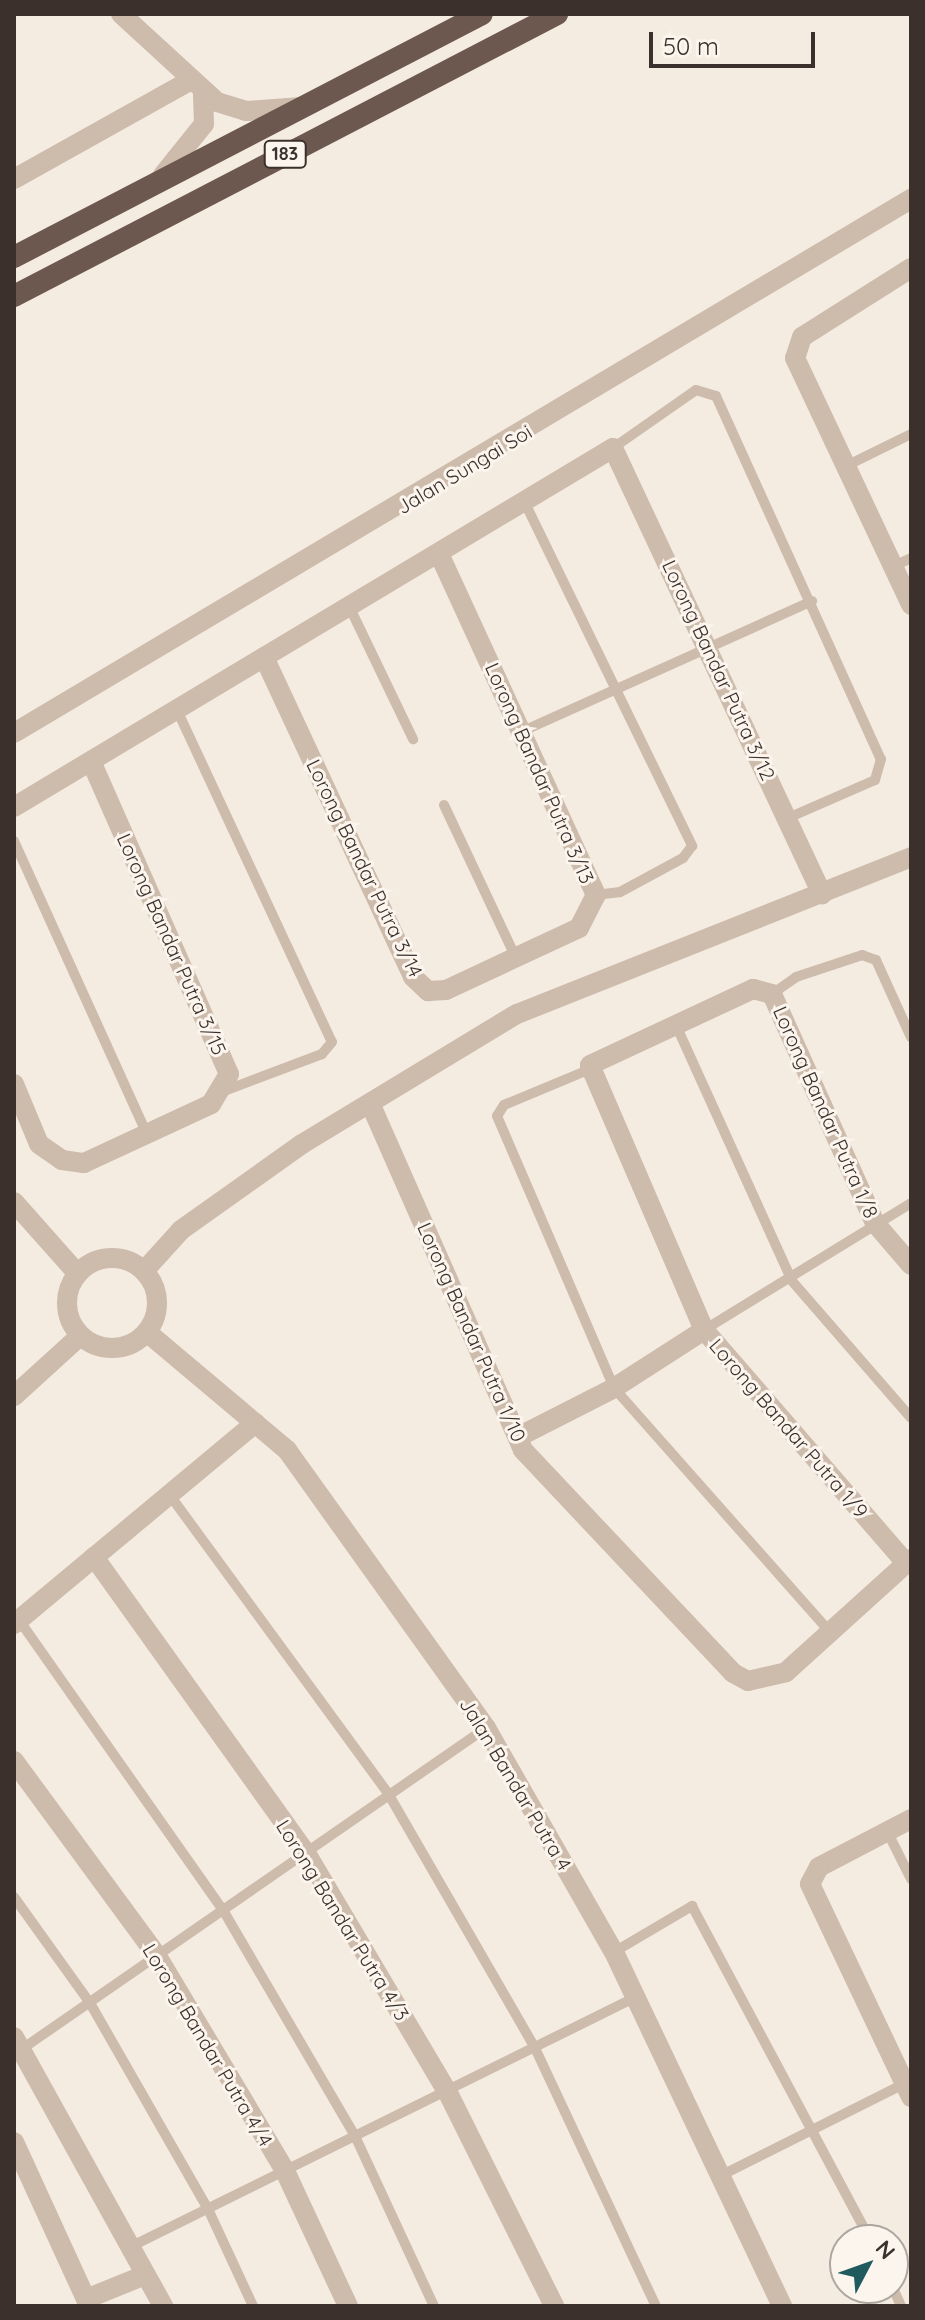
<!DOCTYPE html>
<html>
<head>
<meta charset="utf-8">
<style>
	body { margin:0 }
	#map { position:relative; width:925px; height:2320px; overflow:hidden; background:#f4ebe1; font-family:Quicksand,sans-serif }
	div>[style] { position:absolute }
	.service>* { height:10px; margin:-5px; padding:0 5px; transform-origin:5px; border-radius:5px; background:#cdbbac }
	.minor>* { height:20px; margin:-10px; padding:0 10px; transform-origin:10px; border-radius:10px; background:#cdbbac }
	.minor>.ring { margin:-10px; padding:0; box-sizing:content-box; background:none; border:20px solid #cdbbac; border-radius:50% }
	.trunk>* { height:22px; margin:-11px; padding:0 11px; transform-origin:11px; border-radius:11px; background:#6c584f }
	span { translate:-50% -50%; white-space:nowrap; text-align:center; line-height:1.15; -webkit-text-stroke:6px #fbf5ee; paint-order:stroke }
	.shield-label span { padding:2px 6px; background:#fbf5ee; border:2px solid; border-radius:6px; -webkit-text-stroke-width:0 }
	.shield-label { font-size:18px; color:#3b302b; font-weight:700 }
	.street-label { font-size:20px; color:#3b302b }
	.frame { position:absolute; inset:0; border:16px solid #3b302b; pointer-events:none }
	.north { position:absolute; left:829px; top:2224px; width:80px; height:80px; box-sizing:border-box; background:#fbf5ee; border:2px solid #aea6a0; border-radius:50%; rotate:49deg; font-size:22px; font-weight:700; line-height:32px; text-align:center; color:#3b302b }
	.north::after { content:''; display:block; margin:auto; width:28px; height:36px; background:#1f5a5e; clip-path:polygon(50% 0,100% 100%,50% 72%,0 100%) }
	.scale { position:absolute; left:649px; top:32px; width:166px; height:36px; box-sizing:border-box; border:4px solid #3b302b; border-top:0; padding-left:10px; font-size:24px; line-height:28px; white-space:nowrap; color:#3b302b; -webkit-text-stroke:6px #fbf5ee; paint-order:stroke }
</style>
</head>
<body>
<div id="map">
	<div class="service">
		<i style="left:613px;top:448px;width:101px;rotate:-34.9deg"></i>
		<i style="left:696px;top:390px;width:21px;rotate:17deg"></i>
		<i style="left:716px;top:396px;width:399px;rotate:65.6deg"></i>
		<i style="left:881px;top:759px;width:22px;rotate:106deg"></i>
		<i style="left:875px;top:780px;width:95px;rotate:156.4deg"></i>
		<i style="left:844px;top:467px;width:75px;rotate:-26.2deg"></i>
		<i style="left:524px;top:501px;width:384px;rotate:64deg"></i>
		<i style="left:692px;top:846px;width:15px;rotate:127deg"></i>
		<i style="left:683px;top:858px;width:72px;rotate:151.6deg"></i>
		<i style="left:620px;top:892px;width:24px;rotate:173deg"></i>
		<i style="left:892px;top:567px;width:21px;rotate:-25deg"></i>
		<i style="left:349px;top:606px;width:148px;rotate:64.3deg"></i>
		<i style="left:177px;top:710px;width:366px;rotate:65deg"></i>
		<i style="left:332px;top:1042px;width:16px;rotate:130deg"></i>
		<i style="left:322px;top:1054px;width:105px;rotate:159.3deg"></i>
		<i style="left:523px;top:731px;width:317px;rotate:-24.2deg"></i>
		<i style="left:444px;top:805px;width:169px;rotate:64.8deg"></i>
		<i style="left:14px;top:841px;width:322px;rotate:65.6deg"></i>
		<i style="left:772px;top:994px;width:29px;rotate:-35deg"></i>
		<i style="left:796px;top:977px;width:70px;rotate:-18.4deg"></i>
		<i style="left:862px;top:955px;width:15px;rotate:20deg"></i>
		<i style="left:876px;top:960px;width:85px;rotate:65.6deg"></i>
		<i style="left:675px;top:1023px;width:283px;rotate:65.6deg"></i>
		<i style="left:792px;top:1281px;width:181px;rotate:49deg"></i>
		<i style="left:588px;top:1070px;width:91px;rotate:157.4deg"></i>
		<i style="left:504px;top:1105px;width:13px;rotate:122deg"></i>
		<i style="left:497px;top:1116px;width:296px;rotate:66.7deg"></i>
		<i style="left:614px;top:1388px;width:326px;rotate:48.5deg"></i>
		<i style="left:704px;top:1330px;width:243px;rotate:-31.5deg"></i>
		<i style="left:169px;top:1494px;width:373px;rotate:53.8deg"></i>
		<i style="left:389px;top:1795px;width:292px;rotate:60deg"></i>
		<i style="left:535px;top:2048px;width:285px;rotate:64.9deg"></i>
		<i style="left:19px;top:1620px;width:355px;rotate:54.9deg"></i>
		<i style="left:223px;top:1910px;width:262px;rotate:59.7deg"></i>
		<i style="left:355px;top:2136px;width:187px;rotate:65.1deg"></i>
		<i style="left:887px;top:1831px;width:54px;rotate:63.4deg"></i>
		<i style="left:14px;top:1897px;width:130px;rotate:54.4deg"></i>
		<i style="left:90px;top:2003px;width:237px;rotate:60.2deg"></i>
		<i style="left:208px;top:2209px;width:107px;rotate:65.1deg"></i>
		<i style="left:614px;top:1952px;width:91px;rotate:-30.5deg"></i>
		<i style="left:692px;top:1906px;width:378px;rotate:61.9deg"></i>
		<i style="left:22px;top:2049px;width:564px;rotate:-34.68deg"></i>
		<i style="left:722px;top:2175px;width:206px;rotate:-26.6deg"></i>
		<i style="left:132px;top:2246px;width:562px;rotate:-26.29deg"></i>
		<i style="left:893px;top:2288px;width:20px;rotate:66deg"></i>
	</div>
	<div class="minor">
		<i style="left:121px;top:14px;width:130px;rotate:42.5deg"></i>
		<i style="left:217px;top:102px;width:31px;rotate:17deg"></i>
		<i style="left:247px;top:111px;width:54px;rotate:-4.2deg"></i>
		<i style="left:163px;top:175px;width:65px;rotate:-51.2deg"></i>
		<i style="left:204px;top:124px;width:30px;rotate:-92deg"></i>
		<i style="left:14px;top:179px;width:203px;rotate:-29.2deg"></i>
		<i style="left:911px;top:268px;width:129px;rotate:147.7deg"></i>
		<i style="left:802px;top:337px;width:22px;rotate:108deg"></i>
		<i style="left:795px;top:358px;width:273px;rotate:64.8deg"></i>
		<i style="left:264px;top:657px;width:353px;rotate:65deg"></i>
		<i style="left:413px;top:977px;width:21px;rotate:43deg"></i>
		<i style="left:428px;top:991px;width:18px;rotate:-3deg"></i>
		<i style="left:446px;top:990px;width:147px;rotate:-25deg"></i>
		<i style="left:579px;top:928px;width:37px;rotate:-63deg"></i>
		<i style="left:596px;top:895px;width:376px;rotate:-114.7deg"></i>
		<i style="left:14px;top:733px;width:1044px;rotate:-30.77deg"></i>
		<i style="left:14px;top:807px;width:698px;rotate:-30.94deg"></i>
		<i style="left:613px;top:448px;width:493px;rotate:64.9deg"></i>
		<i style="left:14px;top:1084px;width:65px;rotate:67.4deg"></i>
		<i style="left:39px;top:1144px;width:28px;rotate:35deg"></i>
		<i style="left:62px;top:1160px;width:22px;rotate:8deg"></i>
		<i style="left:84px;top:1163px;width:140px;rotate:-24.9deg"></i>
		<i style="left:211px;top:1104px;width:35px;rotate:-59deg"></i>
		<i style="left:229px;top:1074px;width:342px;rotate:-113.8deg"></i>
		<i style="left:370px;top:1103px;width:379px;rotate:66.2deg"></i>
		<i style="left:523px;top:1450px;width:306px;rotate:46.7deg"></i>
		<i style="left:733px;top:1673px;width:17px;rotate:28deg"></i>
		<i style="left:748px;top:1681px;width:39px;rotate:-13deg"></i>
		<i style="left:786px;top:1672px;width:169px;rotate:-42.1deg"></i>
		<i style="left:14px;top:1202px;width:95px;rotate:48.4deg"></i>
		<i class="ring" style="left:67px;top:1258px;width:70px;height:70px"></i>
		<i style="left:144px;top:1271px;width:55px;rotate:-47.9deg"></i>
		<i style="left:181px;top:1230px;width:148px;rotate:-35.4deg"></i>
		<i style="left:302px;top:1144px;width:251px;rotate:-31.2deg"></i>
		<i style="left:517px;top:1014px;width:424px;rotate:-21.7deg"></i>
		<i style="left:148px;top:1333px;width:182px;rotate:40.1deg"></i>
		<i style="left:287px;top:1450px;width:342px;rotate:54.4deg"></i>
		<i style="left:486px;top:1728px;width:258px;rotate:60.3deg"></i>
		<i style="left:614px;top:1952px;width:392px;rotate:64.6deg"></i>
		<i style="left:14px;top:1396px;width:89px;rotate:-42.3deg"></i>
		<i style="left:518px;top:1437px;width:108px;rotate:-27deg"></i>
		<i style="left:614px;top:1388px;width:107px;rotate:-32.8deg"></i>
		<i style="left:94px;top:1557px;width:364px;rotate:54.4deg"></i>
		<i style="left:306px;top:1853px;width:277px;rotate:59.4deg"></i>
		<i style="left:447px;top:2091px;width:240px;rotate:63.5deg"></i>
		<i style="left:906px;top:1563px;width:308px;rotate:-130.9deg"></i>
		<i style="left:704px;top:1330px;width:288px;rotate:-113.3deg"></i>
		<i style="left:590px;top:1065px;width:180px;rotate:-25deg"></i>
		<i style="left:753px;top:989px;width:20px;rotate:15deg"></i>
		<i style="left:772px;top:994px;width:251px;rotate:65.8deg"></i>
		<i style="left:875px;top:1223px;width:55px;rotate:49.4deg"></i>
		<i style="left:14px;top:1624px;width:314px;rotate:-39.8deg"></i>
		<i style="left:14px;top:1761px;width:242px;rotate:53.7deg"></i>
		<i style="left:157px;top:1956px;width:250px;rotate:59.2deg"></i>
		<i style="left:285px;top:2171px;width:149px;rotate:65deg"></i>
		<i style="left:911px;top:1819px;width:104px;rotate:152.4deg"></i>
		<i style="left:819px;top:1867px;width:19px;rotate:118deg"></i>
		<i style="left:810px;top:1884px;width:236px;rotate:64.6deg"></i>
		<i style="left:14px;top:2037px;width:308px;rotate:61deg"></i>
		<i style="left:14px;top:2142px;width:180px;rotate:65.4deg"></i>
		<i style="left:86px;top:2299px;width:64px;rotate:-22.1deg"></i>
	</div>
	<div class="trunk">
		<i style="left:14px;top:257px;width:527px;rotate:-27.44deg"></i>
		<i style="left:14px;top:296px;width:612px;rotate:-27.44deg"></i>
	</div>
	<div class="shield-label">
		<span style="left:285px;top:154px">183</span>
	</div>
	<div class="street-label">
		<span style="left:464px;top:469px;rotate:-31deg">Jalan Sungai Soi</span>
		<span style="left:719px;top:670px;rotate:65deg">Lorong Bandar Putra 3/12</span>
		<span style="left:540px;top:773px;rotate:66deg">Lorong Bandar Putra 3/13</span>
		<span style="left:365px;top:868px;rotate:64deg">Lorong Bandar Putra 3/14</span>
		<span style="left:172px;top:944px;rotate:66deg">Lorong Bandar Putra 3/15</span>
		<span style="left:826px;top:1112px;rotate:66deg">Lorong Bandar Putra 1/8</span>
		<span style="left:472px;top:1332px;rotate:66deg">Lorong Bandar Putra 1/10</span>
		<span style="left:789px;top:1428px;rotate:49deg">Lorong Bandar Putra 1/9</span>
		<span style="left:516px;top:1784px;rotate:59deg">Jalan Bandar Putra 4</span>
		<span style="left:343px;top:1920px;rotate:58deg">Lorong Bandar Putra 4/3</span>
		<span style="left:208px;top:2045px;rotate:59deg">Lorong Bandar Putra 4/4</span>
	</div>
	<div class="frame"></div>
	<div class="north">N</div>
	<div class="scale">50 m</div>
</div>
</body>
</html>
